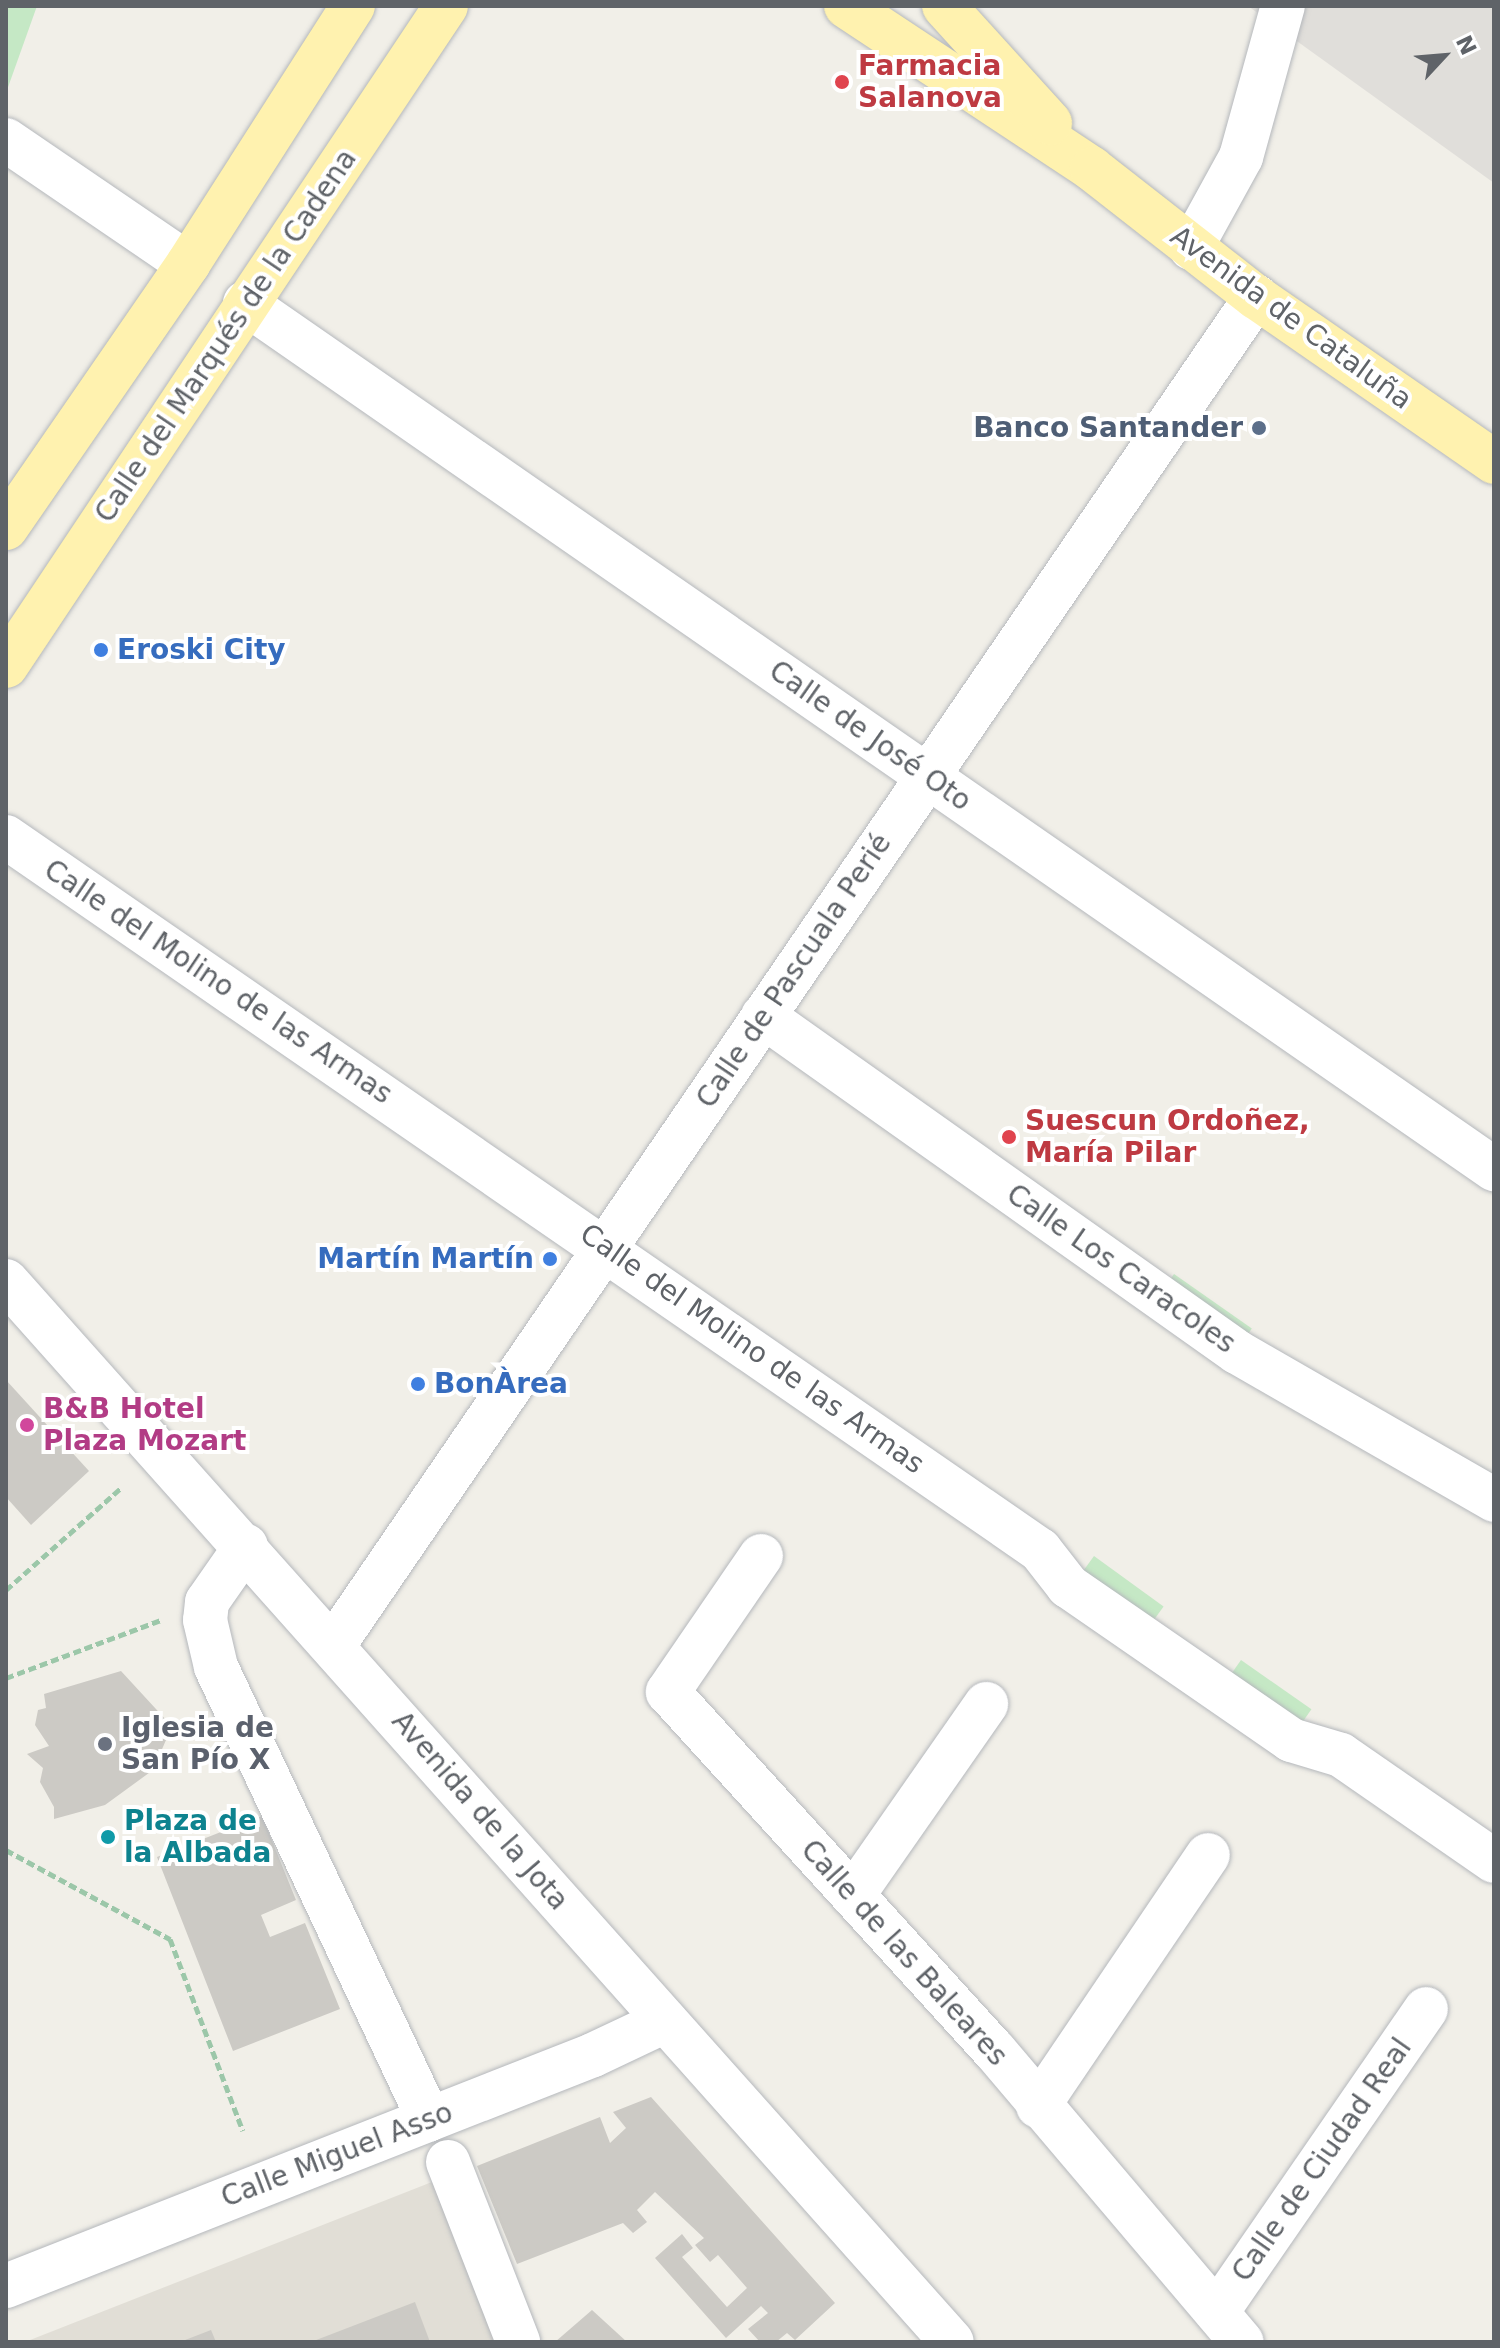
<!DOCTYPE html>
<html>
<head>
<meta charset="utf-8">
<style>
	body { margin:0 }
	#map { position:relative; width:1500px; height:2348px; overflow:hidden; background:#f1efe8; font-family:"DejaVu Sans",sans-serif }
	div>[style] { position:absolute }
	.industrial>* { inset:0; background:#e0deda }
	.education>* { inset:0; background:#e1ded6 }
	.green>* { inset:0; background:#c5e8c5; transform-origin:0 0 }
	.building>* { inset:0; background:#cccac5 }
	.path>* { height:5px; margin-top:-2.5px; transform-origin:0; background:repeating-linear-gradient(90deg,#9cc7a9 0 8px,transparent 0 12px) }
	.roads { filter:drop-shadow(0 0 2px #b5b8bc) drop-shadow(0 0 2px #b5b8bc) }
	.street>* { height:44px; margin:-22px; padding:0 22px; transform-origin:22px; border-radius:22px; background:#fff }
	.secondary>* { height:44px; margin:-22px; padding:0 22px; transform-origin:22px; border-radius:22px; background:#fff }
	.primary>* { height:44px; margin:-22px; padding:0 22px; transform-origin:22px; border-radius:22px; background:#fff2af }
	.dots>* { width:22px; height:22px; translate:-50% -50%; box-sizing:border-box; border:4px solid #fff; border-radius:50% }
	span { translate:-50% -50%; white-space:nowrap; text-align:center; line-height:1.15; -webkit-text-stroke:8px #fff; paint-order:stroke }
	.health-label { font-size:28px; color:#be3a42; font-weight:700 }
	.left { translate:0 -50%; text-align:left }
	.street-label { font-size:28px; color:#5f6368 }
	.service-label { font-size:28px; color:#4e5e75; font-weight:700 }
	.right { translate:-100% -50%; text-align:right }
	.shop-label { font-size:28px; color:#366cbe; font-weight:700 }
	.hotel-label { font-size:28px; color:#b23c85; font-weight:700 }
	.worship-label { font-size:28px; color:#5b616d; font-weight:700 }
	.culture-label { font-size:28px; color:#0d838f; font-weight:700 }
	.frame { position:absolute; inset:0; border:8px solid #5f6368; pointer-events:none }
	.north { position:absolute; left:1404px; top:16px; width:80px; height:80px; -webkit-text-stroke:6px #fff; paint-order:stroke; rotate:64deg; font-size:22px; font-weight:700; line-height:32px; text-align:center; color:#5f6368 }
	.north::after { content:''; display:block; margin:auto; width:28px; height:36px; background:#5f6368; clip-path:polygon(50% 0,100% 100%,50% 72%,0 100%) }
</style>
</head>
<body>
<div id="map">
	<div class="industrial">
		<i style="clip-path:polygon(1248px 6px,1494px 6px,1494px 183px)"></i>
	</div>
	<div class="education">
		<i style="clip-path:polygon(437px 2180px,501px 2342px,25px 2342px)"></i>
	</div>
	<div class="green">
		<i style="clip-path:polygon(6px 6px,37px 6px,7px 90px,6px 89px)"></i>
		<i style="left:1174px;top:1274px;width:95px;height:15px;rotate:35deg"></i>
		<i style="left:1094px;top:1556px;width:86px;height:24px;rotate:36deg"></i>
		<i style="left:1241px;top:1660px;width:86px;height:22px;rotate:35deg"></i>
	</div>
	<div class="building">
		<i style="clip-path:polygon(6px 1380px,89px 1471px,31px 1525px,6px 1497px)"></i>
		<i style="clip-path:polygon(121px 1671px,167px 1721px,162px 1734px,166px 1740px,153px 1770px,105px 1805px,54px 1819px,54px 1807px,40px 1782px,43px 1768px,27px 1754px,49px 1746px,35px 1725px,38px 1710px,46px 1708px,44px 1694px)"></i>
		<i style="clip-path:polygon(262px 1816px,296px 1900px,261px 1915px,270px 1937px,305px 1923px,340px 2009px,233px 2051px,157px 1857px)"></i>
		<i style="clip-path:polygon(651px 2097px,835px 2303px,795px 2340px,787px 2333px,776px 2342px,760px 2342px,748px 2329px,768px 2313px,761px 2306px,726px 2338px,655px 2258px,682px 2234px,693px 2248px,682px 2257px,727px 2307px,747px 2288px,718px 2255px,710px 2262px,695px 2245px,704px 2238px,655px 2192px,637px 2210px,647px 2222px,633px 2233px,623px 2223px,517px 2264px,477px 2166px,600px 2117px,610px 2143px,626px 2128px,613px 2112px)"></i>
		<i style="clip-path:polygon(415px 2302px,430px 2342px,311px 2342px)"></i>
		<i style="clip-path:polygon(592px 2310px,627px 2342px,555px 2342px)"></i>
		<i style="clip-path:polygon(211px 2330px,216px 2342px,180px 2342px)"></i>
	</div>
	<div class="path">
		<i style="left:6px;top:1590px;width:154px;rotate:-41.6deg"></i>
		<i style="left:6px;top:1678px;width:165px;rotate:-20.5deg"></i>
		<i style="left:6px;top:1850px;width:187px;rotate:28.5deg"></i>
		<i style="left:170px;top:1939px;width:205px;rotate:69.2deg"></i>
	</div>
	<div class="roads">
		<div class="street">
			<i style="left:6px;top:140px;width:220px;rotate:34.3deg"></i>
			<i style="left:1191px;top:248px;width:104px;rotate:-61.2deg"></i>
			<i style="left:1241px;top:157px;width:157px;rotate:-74.5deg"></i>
			<i style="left:245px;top:303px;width:1520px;rotate:34.74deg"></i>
			<i style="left:6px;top:837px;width:1256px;rotate:34.59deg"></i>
			<i style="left:1040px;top:1550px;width:46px;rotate:52.1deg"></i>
			<i style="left:1068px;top:1586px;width:271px;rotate:34.6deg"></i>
			<i style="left:1291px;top:1740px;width:52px;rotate:16.7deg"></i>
			<i style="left:1341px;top:1755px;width:186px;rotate:34.7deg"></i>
			<i style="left:763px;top:1016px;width:581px;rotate:35.33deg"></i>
			<i style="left:1237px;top:1352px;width:297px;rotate:29.9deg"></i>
			<i style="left:246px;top:1546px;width:68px;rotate:124.9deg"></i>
			<i style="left:207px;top:1602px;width:18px;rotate:96deg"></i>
			<i style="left:205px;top:1620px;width:48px;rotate:76.8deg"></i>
			<i style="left:216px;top:1667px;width:500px;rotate:64.8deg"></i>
			<i style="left:761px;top:1556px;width:165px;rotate:124.4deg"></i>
			<i style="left:668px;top:1692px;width:484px;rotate:47.7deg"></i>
			<i style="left:994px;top:2050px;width:383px;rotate:49.7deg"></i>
			<i style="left:333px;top:1646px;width:1635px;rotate:-55.62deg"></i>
			<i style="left:853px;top:1895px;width:233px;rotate:-55.1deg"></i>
			<i style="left:1038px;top:2106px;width:303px;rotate:-55.9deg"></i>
			<i style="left:448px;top:2162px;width:193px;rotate:68.7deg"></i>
			<i style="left:6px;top:2286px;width:631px;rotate:-21.48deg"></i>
			<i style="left:593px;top:2055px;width:80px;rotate:-25.3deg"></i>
			<i style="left:1217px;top:2312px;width:368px;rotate:-55.4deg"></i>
		</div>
		<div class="secondary">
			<i style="left:6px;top:1281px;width:1421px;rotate:48.28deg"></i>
		</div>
		<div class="primary">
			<i style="left:846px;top:6px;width:295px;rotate:33.5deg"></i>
			<i style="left:1092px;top:169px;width:208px;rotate:38deg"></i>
			<i style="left:1256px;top:297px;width:290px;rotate:34.7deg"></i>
			<i style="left:944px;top:6px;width:158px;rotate:47.8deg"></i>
			<i style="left:6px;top:528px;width:321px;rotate:-55.4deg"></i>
			<i style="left:188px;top:264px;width:306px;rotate:-57.4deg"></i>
			<i style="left:6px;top:666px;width:793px;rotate:-56.31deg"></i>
		</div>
	</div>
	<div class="dots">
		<i style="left:842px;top:82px;background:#e0444e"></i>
		<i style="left:1259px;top:428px;background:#5c6f8a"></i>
		<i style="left:101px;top:650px;background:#3f7fe0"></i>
		<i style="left:1009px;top:1137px;background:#e0444e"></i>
		<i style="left:550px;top:1259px;background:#3f7fe0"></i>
		<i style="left:418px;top:1384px;background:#3f7fe0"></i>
		<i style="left:27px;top:1425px;background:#d1479c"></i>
		<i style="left:105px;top:1744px;background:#6b7280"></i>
		<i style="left:108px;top:1837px;background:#0f9aa8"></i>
	</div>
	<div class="health-label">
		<span class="left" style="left:858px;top:82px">Farmacia<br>Salanova</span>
		<span class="left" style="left:1025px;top:1137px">Suescun Ordoñez,<br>María Pilar</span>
	</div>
	<div class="street-label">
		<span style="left:1291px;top:318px;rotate:36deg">Avenida de Cataluña</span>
		<span style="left:226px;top:336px;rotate:-56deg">Calle del Marqués de la Cadena</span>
		<span style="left:870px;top:736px;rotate:35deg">Calle de José Oto</span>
		<span style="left:794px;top:971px;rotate:-56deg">Calle de Pascuala Perié</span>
		<span style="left:218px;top:982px;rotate:34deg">Calle del Molino de las Armas</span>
		<span style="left:1121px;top:1269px;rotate:35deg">Calle Los Caracoles</span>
		<span style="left:752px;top:1349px;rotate:35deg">Calle del Molino de las Armas</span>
		<span style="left:480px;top:1811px;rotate:49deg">Avenida de la Jota</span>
		<span style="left:904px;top:1953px;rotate:48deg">Calle de las Baleares</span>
		<span style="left:337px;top:2155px;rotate:-21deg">Calle Miguel Asso</span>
		<span style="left:1322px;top:2160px;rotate:-55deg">Calle de Ciudad Real</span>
	</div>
	<div class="service-label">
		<span class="right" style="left:1243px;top:428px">Banco Santander</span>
	</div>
	<div class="shop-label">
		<span class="left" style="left:117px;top:650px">Eroski City</span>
		<span class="right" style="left:534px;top:1259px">Martín Martín</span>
		<span class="left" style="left:434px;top:1384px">BonÀrea</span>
	</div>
	<div class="hotel-label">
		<span class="left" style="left:43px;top:1425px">B&amp;B Hotel<br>Plaza Mozart</span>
	</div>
	<div class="worship-label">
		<span class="left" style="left:121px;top:1744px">Iglesia de<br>San Pío X</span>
	</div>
	<div class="culture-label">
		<span class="left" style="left:124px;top:1837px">Plaza de<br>la Albada</span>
	</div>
	<div class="frame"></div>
	<div class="north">N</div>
</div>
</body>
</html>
